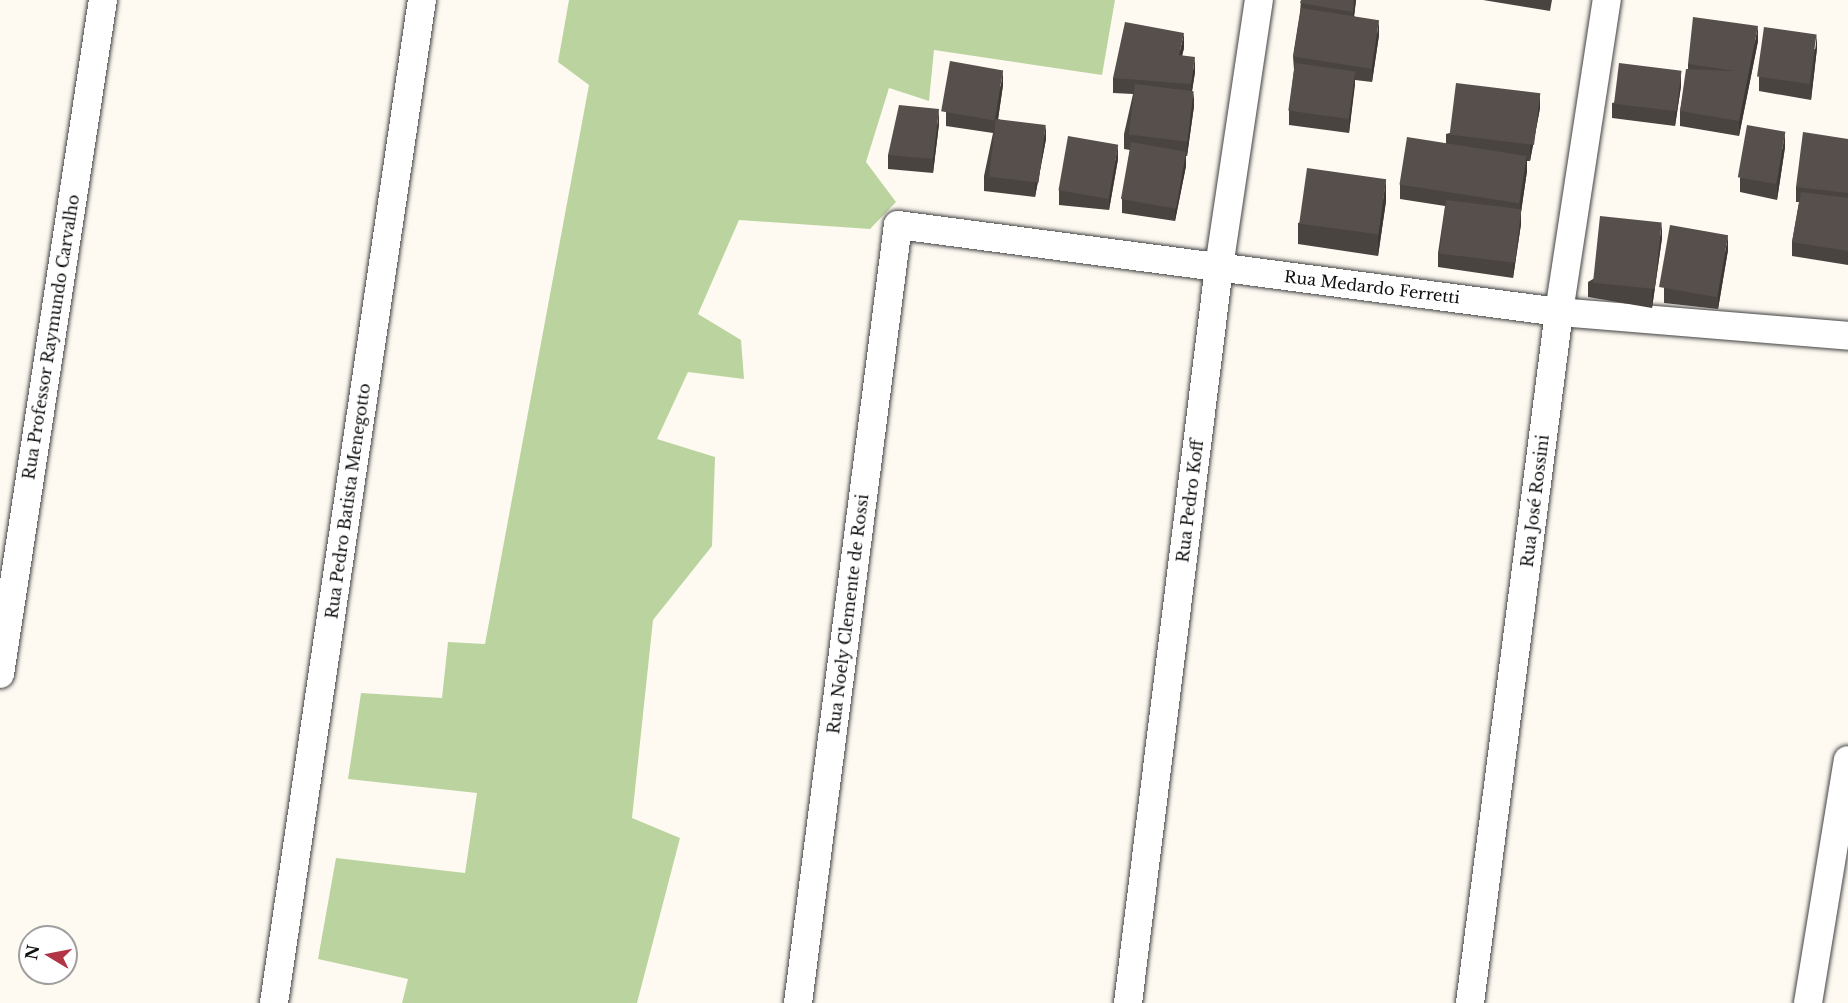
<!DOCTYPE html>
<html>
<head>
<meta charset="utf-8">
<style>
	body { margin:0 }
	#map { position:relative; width:1848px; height:1003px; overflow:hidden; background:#fefaf2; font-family:"Libre Baskerville",serif }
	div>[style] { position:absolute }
	.forest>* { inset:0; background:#bbd49f }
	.roads { filter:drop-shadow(0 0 2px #424242) drop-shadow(0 0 2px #424242) }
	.minor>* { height:28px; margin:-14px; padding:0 14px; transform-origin:14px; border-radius:14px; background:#fff }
	.wall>* { inset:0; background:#4a4441 }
	.shaded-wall>* { inset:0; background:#3c3735 }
	.building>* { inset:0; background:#564f4c; transform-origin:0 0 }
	span { translate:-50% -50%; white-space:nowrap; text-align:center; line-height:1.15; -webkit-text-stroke:6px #fff; paint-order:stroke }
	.street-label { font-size:16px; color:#0f0f0f }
	.north { position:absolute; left:18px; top:925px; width:60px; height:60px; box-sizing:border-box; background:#fff; border:2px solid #9f9f9f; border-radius:50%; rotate:280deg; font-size:16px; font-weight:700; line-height:24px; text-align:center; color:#0f0f0f }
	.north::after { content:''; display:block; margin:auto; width:21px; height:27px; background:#b13545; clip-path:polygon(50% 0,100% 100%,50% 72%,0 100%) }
</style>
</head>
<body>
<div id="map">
	<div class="forest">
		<i style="clip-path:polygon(569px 0,1115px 0,1102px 75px,934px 50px,929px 101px,889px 88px,866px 162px,896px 202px,870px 229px,739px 220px,698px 314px,741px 340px,744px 379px,688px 372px,657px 439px,715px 457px,712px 546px,653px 620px,632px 818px,680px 838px,637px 1003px,402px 1003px,408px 979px,318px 959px,336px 858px,465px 873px,477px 793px,348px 779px,361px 693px,442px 698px,448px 642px,485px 644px,589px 85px,558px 62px)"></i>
	</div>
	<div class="roads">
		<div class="minor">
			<i style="left:0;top:674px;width:682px;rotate:-81.31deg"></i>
			<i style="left:274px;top:1003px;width:1014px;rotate:-81.61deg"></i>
			<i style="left:798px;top:1003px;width:784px;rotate:-82.68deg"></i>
			<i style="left:898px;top:225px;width:667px;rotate:7.5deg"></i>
			<i style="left:1559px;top:312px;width:290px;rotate:4.7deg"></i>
			<i style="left:1128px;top:1003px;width:742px;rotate:-82.95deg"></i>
			<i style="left:1219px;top:267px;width:270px;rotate:-81.5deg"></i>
			<i style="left:1470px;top:1003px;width:697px;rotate:-82.66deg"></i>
			<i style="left:1559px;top:312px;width:316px;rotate:-81.3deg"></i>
			<i style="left:1808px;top:1003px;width:246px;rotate:-80.7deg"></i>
		</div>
	</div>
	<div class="wall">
		<i style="clip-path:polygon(1301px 0,1356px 0,1354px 16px,1379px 35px,1372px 82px,1355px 80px,1349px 133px,1289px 125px,1289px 111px,1294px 70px,1293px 56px,1300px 12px)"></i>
		<i style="clip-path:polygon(1483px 0,1552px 0,1550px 11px)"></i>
		<i style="clip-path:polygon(1758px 41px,1739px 136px,1680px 126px,1680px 111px,1688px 69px,1688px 64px)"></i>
		<i style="clip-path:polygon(1184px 48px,1182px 55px,1195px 72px,1192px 91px,1194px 106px,1187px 156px,1186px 156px,1186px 166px,1175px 221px,1122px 213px,1122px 199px,1130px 150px,1124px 149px,1124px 134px,1133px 94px,1113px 93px,1113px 78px)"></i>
		<i style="clip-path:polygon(1817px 48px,1811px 100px,1759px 91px,1759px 77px)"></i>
		<i style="clip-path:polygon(1003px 85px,998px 119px,1046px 139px,1035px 197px,984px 191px,984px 176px,993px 133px,946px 126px,946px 112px)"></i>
		<i style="clip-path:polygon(1681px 86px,1675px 126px,1612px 118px,1612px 103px)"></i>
		<i style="clip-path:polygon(1540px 108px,1530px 161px,1527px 161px,1527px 171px,1521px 212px,1521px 224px,1513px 278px,1438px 267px,1438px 253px,1445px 206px,1400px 199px,1400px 184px,1446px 144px,1446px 134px)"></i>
		<i style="clip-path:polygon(939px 124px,933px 173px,888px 169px,888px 155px)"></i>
		<i style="clip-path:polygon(1848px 139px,1848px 265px,1792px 256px,1792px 242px,1799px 202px,1796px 202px,1796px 187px)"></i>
		<i style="clip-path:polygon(1785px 147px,1777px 200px,1740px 192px,1740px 178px)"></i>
		<i style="clip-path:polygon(1118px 159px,1109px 210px,1059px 205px,1059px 190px)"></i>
		<i style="clip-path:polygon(1386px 201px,1378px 256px,1298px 244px,1298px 223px)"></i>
		<i style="clip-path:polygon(1662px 238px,1652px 308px,1588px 297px,1588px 282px)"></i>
		<i style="clip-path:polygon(1728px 250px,1718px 309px,1664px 303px,1664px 288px)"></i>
	</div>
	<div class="shaded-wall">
		<i style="clip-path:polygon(1354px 0,1356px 0,1353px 26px,1353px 12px)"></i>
		<i style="clip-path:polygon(1379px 20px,1379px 35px,1372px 82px,1372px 68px)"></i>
		<i style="clip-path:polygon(1758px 26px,1758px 41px,1739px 136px,1739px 121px)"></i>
		<i style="clip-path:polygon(1184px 33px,1184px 48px,1179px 69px,1179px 55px)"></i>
		<i style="clip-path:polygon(1817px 34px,1817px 48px,1811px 100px,1811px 86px)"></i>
		<i style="clip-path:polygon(1195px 57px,1195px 72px,1191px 98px,1191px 84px)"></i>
		<i style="clip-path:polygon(1003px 70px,1003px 85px,996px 133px,996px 119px)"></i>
		<i style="clip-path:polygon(1355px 71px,1355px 85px,1349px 133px,1349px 119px)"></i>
		<i style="clip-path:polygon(1681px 71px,1681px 86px,1675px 126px,1675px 111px)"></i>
		<i style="clip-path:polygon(1194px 91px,1194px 106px,1187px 156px,1187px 142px)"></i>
		<i style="clip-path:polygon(1540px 94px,1540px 108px,1530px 161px,1530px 147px)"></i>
		<i style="clip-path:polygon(939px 109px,939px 124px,933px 173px,933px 159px)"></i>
		<i style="clip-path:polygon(1046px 125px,1046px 139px,1035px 197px,1035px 183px)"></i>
		<i style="clip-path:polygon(1785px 132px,1785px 147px,1777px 200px,1777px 185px)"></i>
		<i style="clip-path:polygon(1118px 145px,1118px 159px,1109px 210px,1109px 195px)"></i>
		<i style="clip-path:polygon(1186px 152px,1186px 166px,1175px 221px,1175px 207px)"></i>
		<i style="clip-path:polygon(1527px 156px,1527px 171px,1521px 212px,1521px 224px,1513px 278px,1513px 263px,1520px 215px,1520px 203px)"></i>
		<i style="clip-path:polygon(1386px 179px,1386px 201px,1378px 256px,1378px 235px)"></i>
		<i style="clip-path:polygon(1662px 223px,1662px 238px,1652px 308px,1652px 293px)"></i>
		<i style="clip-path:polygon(1728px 235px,1728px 250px,1718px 309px,1718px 295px)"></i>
	</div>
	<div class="building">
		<i style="clip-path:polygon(1301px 0,1354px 0,1353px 12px,1300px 3px)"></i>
		<i style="left:1301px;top:8px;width:79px;height:49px;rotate:9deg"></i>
		<i style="clip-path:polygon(1693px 17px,1758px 26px,1739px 121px,1680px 111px,1686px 69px,1736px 71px,1688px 64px)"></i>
		<i style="clip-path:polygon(1125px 22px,1184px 33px,1179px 55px,1195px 57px,1191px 84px,1113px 78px)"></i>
		<i style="left:1764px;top:27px;width:53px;height:50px;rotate:8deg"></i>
		<i style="left:950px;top:61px;width:54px;height:51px;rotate:10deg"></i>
		<i style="left:1295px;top:63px;width:61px;height:48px;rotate:8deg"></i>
		<i style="left:1619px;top:63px;width:63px;height:41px;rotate:7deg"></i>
		<i style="left:1456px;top:83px;width:85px;height:52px;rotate:7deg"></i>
		<i style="left:1135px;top:84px;width:59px;height:51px;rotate:7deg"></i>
		<i style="clip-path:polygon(899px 105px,939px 109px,933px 159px,888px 155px)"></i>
		<i style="left:996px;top:119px;width:50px;height:58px;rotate:7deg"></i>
		<i style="left:1747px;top:125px;width:39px;height:53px;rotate:10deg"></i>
		<i style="clip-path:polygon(1803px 132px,1848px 139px,1848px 193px,1796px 187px)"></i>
		<i style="left:1068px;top:136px;width:51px;height:55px;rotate:10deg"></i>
		<i style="left:1407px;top:137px;width:121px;height:48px;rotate:9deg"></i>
		<i style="left:1131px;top:142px;width:56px;height:58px;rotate:10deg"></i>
		<i style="left:1307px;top:168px;width:80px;height:56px;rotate:8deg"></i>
		<i style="clip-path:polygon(1801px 192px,1848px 198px,1848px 251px,1792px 242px)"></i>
		<i style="left:1446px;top:200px;width:76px;height:54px;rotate:7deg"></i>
		<i style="left:1600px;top:216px;width:62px;height:67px;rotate:6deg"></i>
		<i style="left:1670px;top:225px;width:59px;height:63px;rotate:10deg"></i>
	</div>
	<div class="street-label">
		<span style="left:1372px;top:287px;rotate:7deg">Rua Medardo Ferretti</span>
		<span style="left:51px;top:337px;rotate:-81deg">Rua Professor Raymundo Carvalho</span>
		<span style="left:348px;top:501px;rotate:-82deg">Rua Pedro Batista Menegotto</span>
		<span style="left:1190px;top:501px;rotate:-83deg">Rua Pedro Koff</span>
		<span style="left:1535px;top:501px;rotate:-83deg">Rua José Rossini</span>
		<span style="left:848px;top:614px;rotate:-83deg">Rua Noely Clemente de Rossi</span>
	</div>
	<div class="north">N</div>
</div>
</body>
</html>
